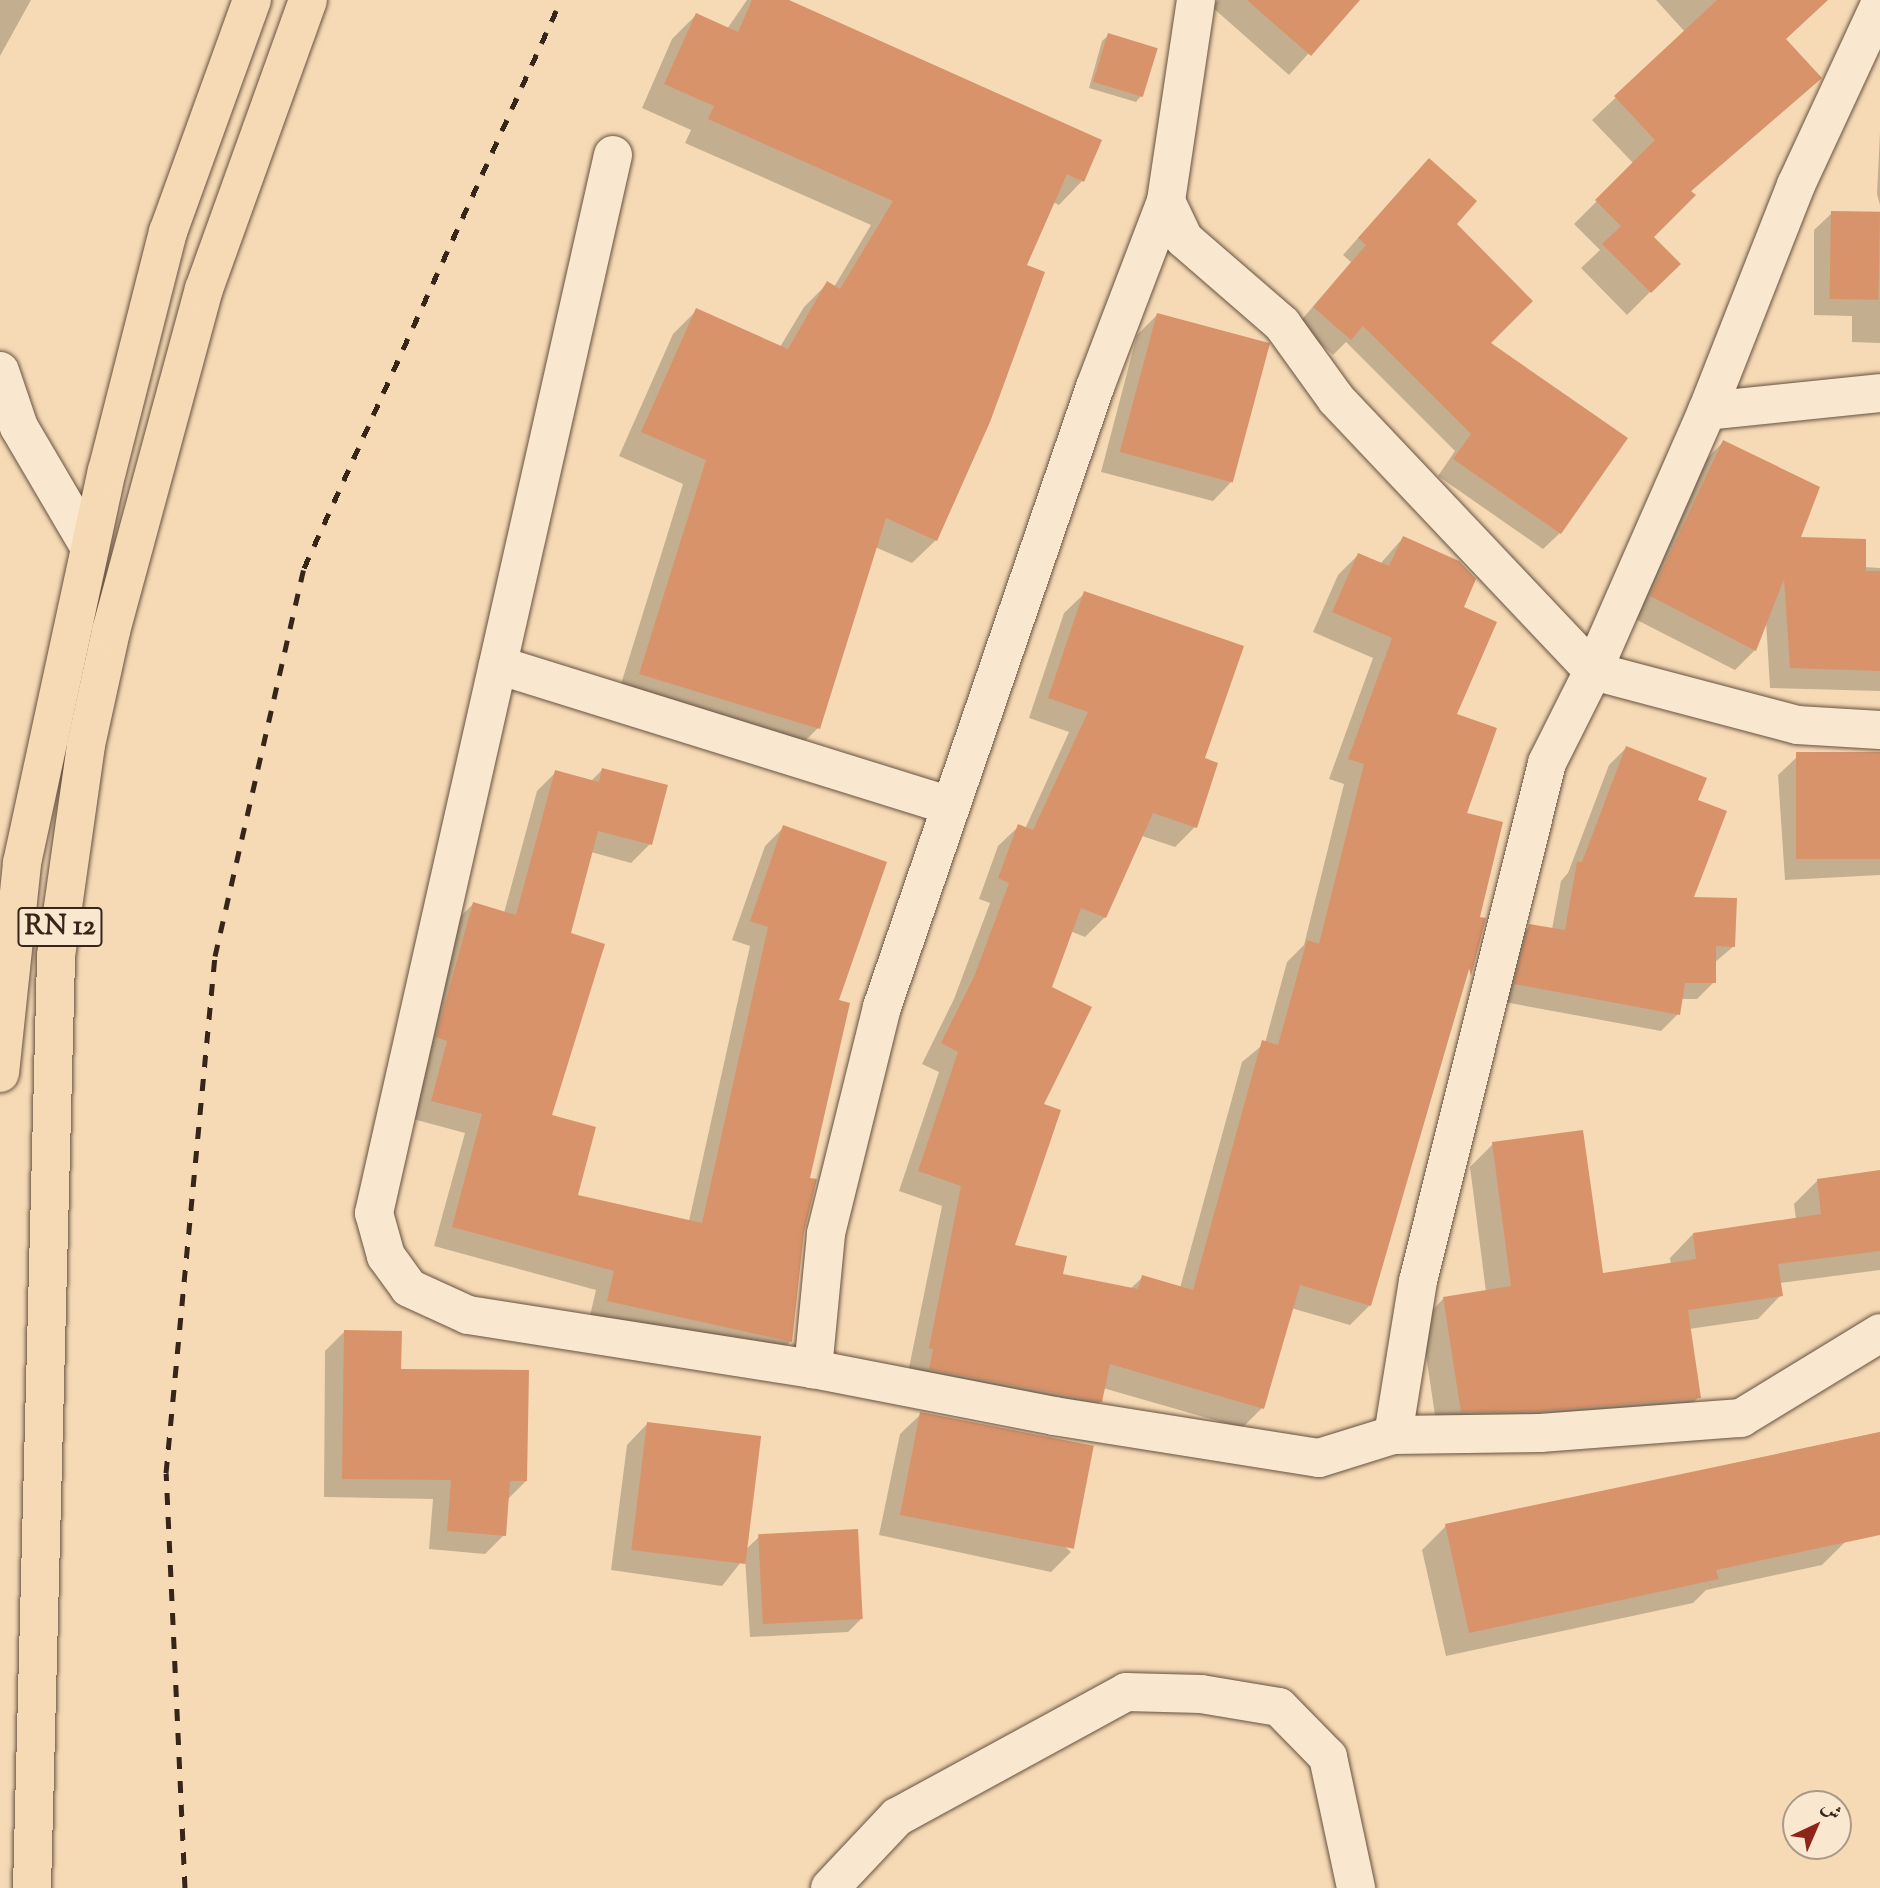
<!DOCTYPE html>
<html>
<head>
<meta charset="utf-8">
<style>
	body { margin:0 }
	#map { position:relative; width:1880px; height:1888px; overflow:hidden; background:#f6dab5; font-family:"Sorts Mill Goudy",Amiri,serif }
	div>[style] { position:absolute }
	.shadow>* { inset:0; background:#0003 }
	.building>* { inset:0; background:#d9936b; transform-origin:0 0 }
	.roads { filter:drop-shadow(0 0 2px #675241) drop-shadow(0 0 2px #675241) }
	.minor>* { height:38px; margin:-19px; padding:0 19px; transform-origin:19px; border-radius:19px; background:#f9e7cf }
	.highway>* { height:38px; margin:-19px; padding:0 19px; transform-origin:19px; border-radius:19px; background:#f6dab5 }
	.rail>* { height:5px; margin-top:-2.5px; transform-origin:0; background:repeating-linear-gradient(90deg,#37251a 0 12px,transparent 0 24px) }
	span { translate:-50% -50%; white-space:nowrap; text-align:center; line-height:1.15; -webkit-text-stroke:7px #f9e7cf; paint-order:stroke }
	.shield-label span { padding:2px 5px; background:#f9e7cf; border:2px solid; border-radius:5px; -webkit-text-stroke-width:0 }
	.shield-label { font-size:28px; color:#37251a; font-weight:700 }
	.north { position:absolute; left:1782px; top:1790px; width:70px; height:70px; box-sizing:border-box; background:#f9e7cf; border:2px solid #ab9987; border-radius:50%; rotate:44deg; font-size:19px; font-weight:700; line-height:28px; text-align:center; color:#37251a }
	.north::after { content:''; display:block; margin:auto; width:24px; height:32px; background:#8f2418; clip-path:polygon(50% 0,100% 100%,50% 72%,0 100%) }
</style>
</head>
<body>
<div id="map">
	<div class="shadow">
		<i style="clip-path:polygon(0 0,31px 0,0 56px)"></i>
		<i style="clip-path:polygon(747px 0,785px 0,1082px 181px,1059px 205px,1053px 202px,1025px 266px,936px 540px,912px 563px,875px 547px,818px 728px,794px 752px,617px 697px,683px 484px,619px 456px,673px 334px,697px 310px,780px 347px,804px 307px,828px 283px,834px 287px,871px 225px,685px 143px,691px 130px,642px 108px,672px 39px,696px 15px,727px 29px)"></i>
		<i style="clip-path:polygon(1218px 0,1357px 0,1289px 75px,1212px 7px)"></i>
		<i style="clip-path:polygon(1656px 0,1826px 0,1784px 40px,1819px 78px,1690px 192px,1651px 237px,1678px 264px,1627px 315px,1581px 268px,1600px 250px,1574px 224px,1634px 164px,1592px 120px,1685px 32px)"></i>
		<i style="clip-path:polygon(1109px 35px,1142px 95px,1136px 102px,1089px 88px,1102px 41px)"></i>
		<i style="clip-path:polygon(1880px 132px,1880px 205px,1877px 194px)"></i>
		<i style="clip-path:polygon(1412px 177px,1454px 224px,1489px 343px,1560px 533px,1543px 549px,1438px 476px,1455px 451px,1346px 342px,1333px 355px,1298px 324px,1351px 262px,1343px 255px)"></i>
		<i style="clip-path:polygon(1832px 213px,1880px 213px,1880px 343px,1852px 342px,1852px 316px,1814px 315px,1814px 230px)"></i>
		<i style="clip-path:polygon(1157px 315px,1233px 480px,1213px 501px,1101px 472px,1137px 335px)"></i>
		<i style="clip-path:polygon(1723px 442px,1798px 539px,1864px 567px,1880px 568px,1880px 691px,1770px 688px,1766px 621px,1755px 650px,1735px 670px,1631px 617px,1703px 463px)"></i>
		<i style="clip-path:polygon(1403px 538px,1461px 608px,1455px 715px,1477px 918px,1484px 919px,1370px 1305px,1350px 1325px,1291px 1308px,1262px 1408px,1242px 1428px,1103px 1388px,1101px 1401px,1081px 1421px,910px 1389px,914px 1369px,909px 1368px,942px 1206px,899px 1191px,939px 1072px,922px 1064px,954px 999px,990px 903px,979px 899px,998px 846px,1019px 826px,1025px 829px,1069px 732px,1029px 718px,1064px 613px,1085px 593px,1203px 759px,1195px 827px,1175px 847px,1142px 836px,1105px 917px,1085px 937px,1070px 931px,1050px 988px,1042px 1105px,1013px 1247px,1061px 1275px,1130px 1289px,1143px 1277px,1180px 1288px,1242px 1062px,1265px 1043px,1287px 962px,1304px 945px,1344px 784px,1329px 779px,1373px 658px,1313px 632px,1338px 575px,1358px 555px,1380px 564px)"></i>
		<i style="clip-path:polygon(1626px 748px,1696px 801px,1691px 898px,1734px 946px,1714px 963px,1714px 982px,1697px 999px,1681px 999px,1678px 1014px,1661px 1031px,1499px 1001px,1513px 943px,1530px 926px,1552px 929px,1561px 881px,1568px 873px,1609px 765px)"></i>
		<i style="clip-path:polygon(1880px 752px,1880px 875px,1785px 880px,1778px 775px,1797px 757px)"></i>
		<i style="clip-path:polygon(602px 770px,650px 844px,631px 863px,591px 852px,568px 934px,550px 1117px,576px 1197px,689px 1221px,750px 946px,732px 940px,765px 846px,784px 827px,837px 1002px,808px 1179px,791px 1341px,772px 1360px,589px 1320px,596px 1290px,434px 1246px,465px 1133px,413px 1119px,429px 1059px,418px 1056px,454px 923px,473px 904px,504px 913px,537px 791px,556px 772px,591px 781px)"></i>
		<i style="clip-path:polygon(1493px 1144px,1601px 1275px,1671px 1265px,1670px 1258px,1693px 1234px,1796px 1219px,1794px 1204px,1818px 1180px,1880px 1172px,1880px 1270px,1780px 1283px,1781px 1295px,1758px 1319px,1689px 1329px,1699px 1397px,1675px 1420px,1438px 1435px,1421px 1322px,1444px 1298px,1486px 1292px,1470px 1167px)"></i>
		<i style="clip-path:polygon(344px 1332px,399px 1371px,526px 1481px,507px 1500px,504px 1535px,485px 1554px,429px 1549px,433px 1499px,324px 1497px,325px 1351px)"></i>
		<i style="clip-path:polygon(921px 1414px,1071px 1552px,1051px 1572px,879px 1535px,900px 1434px)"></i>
		<i style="clip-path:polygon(647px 1424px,744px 1551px,759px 1537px,861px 1619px,848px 1632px,750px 1637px,745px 1557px,722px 1586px,611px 1570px,627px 1445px)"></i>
		<i style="clip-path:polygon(1880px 1432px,1880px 1531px,1846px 1541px,1822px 1565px,1706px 1590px,1693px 1603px,1446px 1656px,1422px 1550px,1446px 1526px)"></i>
	</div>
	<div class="building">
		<i style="clip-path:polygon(752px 0,789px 0,1102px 140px,1084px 182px,1067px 174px,1027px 265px,1045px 272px,990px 422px,937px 541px,886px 518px,820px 729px,639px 674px,706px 460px,641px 432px,696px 308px,788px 349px,827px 281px,840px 289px,893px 201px,708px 119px,714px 106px,664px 84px,696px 13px,738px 32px)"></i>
		<i style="clip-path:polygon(1247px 0,1360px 0,1311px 56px)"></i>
		<i style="clip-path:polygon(1717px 0,1828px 0,1786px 39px,1822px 78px,1691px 191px,1696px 195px,1654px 237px,1681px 264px,1651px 293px,1602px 244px,1621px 226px,1595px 200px,1655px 140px,1614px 96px)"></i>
		<i style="left:1108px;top:33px;width:52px;height:51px;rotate:17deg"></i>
		<i style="clip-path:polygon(1429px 158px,1477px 201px,1457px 224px,1533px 301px,1491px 343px,1628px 438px,1561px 534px,1453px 459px,1471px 434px,1363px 326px,1351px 340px,1313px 307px,1366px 245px,1358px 238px)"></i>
		<i style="left:1831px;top:211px;width:49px;height:88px;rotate:1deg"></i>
		<i style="left:1157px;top:313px;width:117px;height:144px;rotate:15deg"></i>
		<i style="clip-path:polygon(1723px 440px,1820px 487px,1801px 537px,1866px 539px,1866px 571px,1880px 571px,1880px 671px,1790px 668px,1784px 579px,1756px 651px,1650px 596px)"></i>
		<i style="clip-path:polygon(1403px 536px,1459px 561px,1476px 579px,1464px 607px,1497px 622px,1457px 714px,1497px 728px,1467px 813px,1503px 822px,1480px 917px,1486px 918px,1471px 976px,1469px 968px,1371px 1306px,1300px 1285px,1264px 1409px,1110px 1364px,1102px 1402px,929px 1369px,933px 1349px,929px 1348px,961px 1186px,918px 1171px,958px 1052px,941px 1043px,974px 977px,1009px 883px,998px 878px,1018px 824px,1033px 830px,1088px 712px,1048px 698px,1084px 591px,1244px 646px,1205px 758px,1218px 763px,1197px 828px,1153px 813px,1106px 918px,1081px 908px,1052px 987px,1092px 1007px,1044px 1104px,1061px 1110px,1015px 1245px,1067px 1256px,1063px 1274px,1138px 1289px,1142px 1275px,1193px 1290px,1262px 1040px,1278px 1045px,1307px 940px,1319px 944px,1364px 764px,1348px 759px,1392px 638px,1332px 612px,1358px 553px,1389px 566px)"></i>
		<i style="clip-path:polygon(1626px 746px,1707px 778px,1698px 800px,1727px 811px,1694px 897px,1737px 898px,1735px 947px,1716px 946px,1716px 983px,1685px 983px,1680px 1015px,1514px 984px,1529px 924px,1565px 930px,1577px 862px,1582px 862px)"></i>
		<i style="left:1880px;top:752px;width:107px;height:84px;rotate:90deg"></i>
		<i style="clip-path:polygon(602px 768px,668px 785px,652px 845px,598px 831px,571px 933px,605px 944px,552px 1115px,596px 1127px,578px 1195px,702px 1223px,768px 927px,750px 921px,783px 825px,887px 862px,839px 1000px,850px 1003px,810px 1178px,817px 1179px,804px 1232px,792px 1342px,607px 1301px,614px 1271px,452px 1227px,482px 1114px,431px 1101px,447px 1041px,436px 1037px,473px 902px,516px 915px,555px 770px,599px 782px)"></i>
		<i style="clip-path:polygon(1583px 1130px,1603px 1273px,1696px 1259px,1693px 1233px,1821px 1214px,1817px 1179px,1880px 1170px,1880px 1251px,1778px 1264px,1783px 1296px,1688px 1310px,1701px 1398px,1539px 1411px,1461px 1412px,1443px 1297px,1511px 1286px,1492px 1142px)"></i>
		<i style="clip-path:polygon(344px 1330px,402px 1331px,401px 1369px,529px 1370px,527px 1481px,510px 1481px,506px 1536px,447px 1531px,451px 1480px,342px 1479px)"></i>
		<i style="left:920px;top:1412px;width:177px;height:105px;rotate:11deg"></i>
		<i style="left:647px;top:1422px;width:115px;height:129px;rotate:7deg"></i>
		<i style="clip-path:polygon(1880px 1432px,1880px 1535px,1716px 1570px,1719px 1579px,1469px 1633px,1445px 1524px)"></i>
		<i style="left:858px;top:1529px;width:90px;height:100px;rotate:87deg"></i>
	</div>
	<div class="roads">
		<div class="minor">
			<i style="left:1196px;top:0;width:203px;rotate:98.5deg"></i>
			<i style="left:1166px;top:201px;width:199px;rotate:110.9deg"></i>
			<i style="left:1095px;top:387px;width:656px;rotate:108.96deg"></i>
			<i style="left:882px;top:1007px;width:234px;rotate:103.9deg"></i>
			<i style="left:826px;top:1234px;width:136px;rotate:95.5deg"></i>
			<i style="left:813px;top:1369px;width:246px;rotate:11deg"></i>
			<i style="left:1054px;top:1416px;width:268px;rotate:9deg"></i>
			<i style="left:1319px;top:1458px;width:77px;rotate:-17.3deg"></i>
			<i style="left:613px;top:155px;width:1085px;rotate:102.73deg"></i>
			<i style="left:374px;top:1213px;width:45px;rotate:74.4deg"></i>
			<i style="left:386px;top:1256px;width:39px;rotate:54deg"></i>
			<i style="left:409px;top:1288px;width:65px;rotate:24.6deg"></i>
			<i style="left:468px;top:1315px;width:349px;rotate:8.9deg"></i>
			<i style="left:1166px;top:201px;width:42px;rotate:64.7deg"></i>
			<i style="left:1184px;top:239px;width:130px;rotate:40.9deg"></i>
			<i style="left:1282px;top:324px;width:92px;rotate:54.2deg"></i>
			<i style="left:1336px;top:399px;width:374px;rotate:46.6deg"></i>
			<i style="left:1593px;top:671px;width:211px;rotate:14.8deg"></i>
			<i style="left:1797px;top:725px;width:83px;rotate:3.4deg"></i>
			<i style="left:0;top:371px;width:59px;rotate:71.3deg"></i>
			<i style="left:19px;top:427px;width:140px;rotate:59.6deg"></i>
			<i style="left:1880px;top:393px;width:174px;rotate:174.1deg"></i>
			<i style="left:1707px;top:411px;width:284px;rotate:113.7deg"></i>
			<i style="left:1593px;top:671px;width:103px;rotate:116.6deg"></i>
			<i style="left:1547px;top:763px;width:534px;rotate:103.98deg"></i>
			<i style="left:1418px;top:1281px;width:156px;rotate:99.2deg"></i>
			<i style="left:1393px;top:1435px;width:147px;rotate:-0.8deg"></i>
			<i style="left:1540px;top:1433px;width:202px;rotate:-4.3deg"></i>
			<i style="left:1741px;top:1418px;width:163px;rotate:-31.4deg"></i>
			<i style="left:1707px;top:411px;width:243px;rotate:-68.5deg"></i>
			<i style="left:1796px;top:185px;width:200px;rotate:-65.1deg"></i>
			<i style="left:498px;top:665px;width:474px;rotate:17.3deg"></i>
			<i style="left:830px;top:1888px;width:98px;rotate:-46.7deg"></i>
			<i style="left:897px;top:1817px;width:261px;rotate:-28.6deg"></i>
			<i style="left:1126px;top:1692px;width:75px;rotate:1.5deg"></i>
			<i style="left:1201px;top:1694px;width:79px;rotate:9.5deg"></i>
			<i style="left:1279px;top:1707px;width:70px;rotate:45.6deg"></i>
			<i style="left:1328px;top:1757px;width:134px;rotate:77.9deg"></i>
		</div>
		<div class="highway">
			<i style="left:0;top:1073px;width:211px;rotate:-84deg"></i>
			<i style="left:22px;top:863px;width:401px;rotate:-77.8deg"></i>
			<i style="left:107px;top:471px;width:247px;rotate:-75.7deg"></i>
			<i style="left:168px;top:232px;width:247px;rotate:-70.1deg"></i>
			<i style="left:32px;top:1888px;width:932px;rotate:-88.52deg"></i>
			<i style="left:56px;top:956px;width:213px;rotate:-81.9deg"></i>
			<i style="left:86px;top:745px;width:117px;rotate:-77.6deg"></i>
			<i style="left:111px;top:631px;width:354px;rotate:-74.8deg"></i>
			<i style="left:204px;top:289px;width:307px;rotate:-70.2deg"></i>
		</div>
	</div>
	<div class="rail">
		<i style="left:185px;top:1888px;width:415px;rotate:-92.6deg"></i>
		<i style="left:166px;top:1473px;width:519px;rotate:-84.59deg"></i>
		<i style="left:215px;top:956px;width:398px;rotate:-77.1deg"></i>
		<i style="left:304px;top:568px;width:623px;rotate:-65.65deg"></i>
	</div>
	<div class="shield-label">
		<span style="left:60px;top:927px">RN 12</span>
	</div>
	<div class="north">ش</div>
</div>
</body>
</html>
